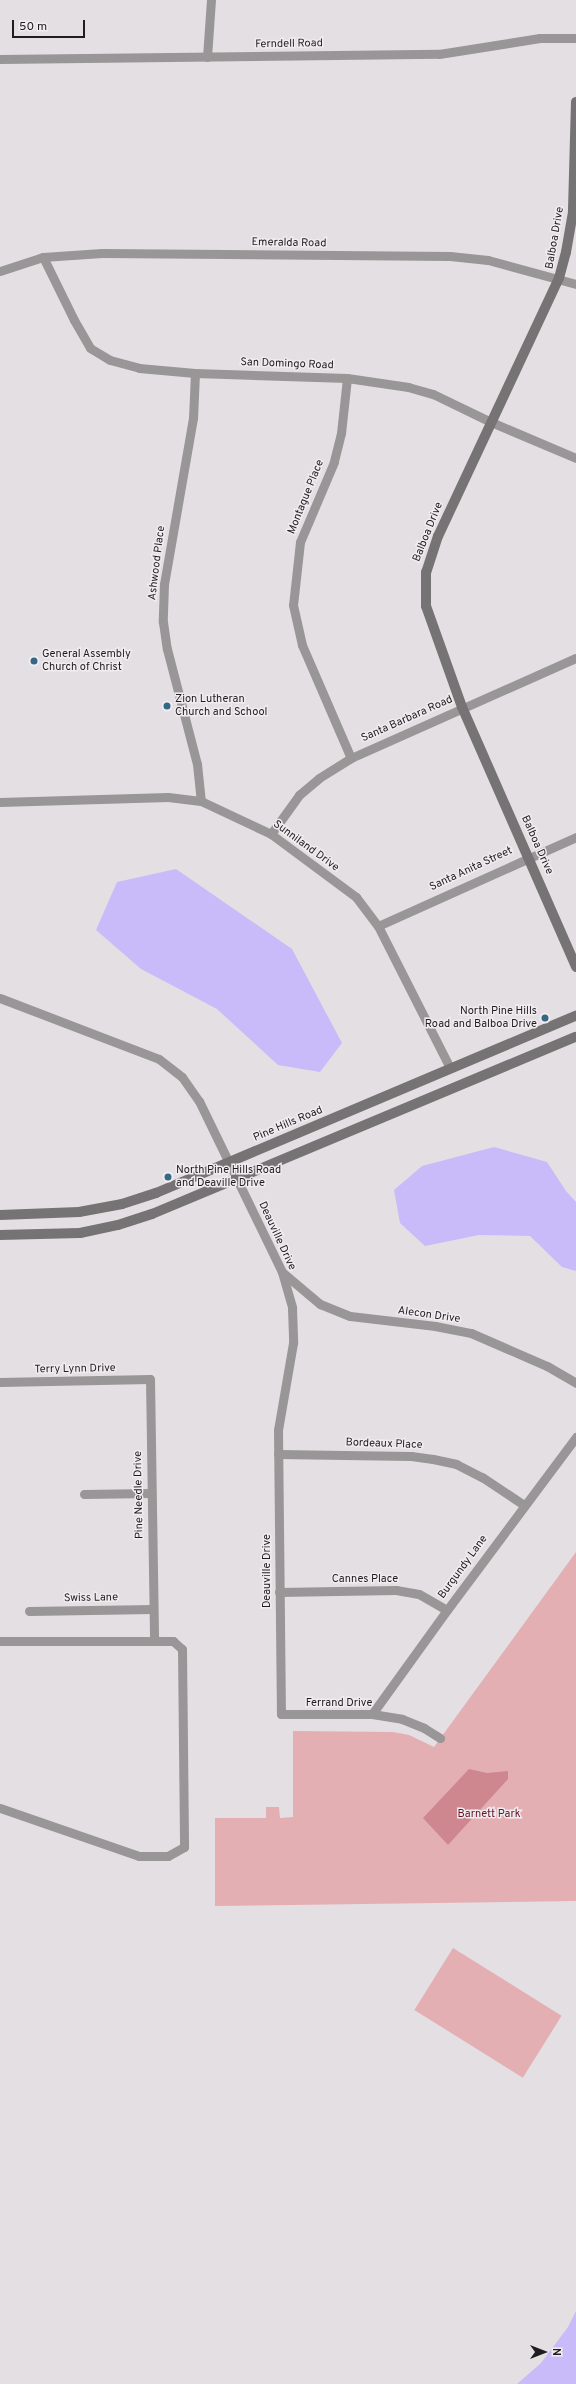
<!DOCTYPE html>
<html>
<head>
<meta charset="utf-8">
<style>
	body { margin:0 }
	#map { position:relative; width:576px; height:2384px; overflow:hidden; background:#e4dfe3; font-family:Overpass,sans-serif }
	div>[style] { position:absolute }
	.green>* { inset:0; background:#e3afb3; transform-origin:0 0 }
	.forest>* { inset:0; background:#ce878e }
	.water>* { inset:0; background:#c9bbfa }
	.street>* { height:9px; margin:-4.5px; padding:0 4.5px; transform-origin:4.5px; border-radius:4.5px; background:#999697 }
	.secondary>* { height:10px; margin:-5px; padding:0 5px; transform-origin:5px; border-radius:5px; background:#767374 }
	.dots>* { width:11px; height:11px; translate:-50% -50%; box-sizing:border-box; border:2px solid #f1ecf0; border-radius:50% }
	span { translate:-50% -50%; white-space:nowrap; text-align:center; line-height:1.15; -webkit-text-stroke:3px #f1ecf0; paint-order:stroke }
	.street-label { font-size:11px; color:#1f1e1f }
	.poi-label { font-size:11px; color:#1f1e1f }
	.left { translate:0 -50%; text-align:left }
	.right { translate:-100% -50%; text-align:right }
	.park-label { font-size:11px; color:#681327 }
	.north { position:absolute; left:524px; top:2332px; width:40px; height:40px; -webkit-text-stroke:3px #f1ecf0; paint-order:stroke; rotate:90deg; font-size:11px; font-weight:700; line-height:16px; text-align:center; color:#1f1e1f }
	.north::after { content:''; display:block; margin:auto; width:14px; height:18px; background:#1f1e1f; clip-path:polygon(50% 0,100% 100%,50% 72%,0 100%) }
	.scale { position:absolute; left:12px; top:20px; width:73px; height:18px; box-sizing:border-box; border:2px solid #1f1e1f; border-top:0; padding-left:5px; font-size:12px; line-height:14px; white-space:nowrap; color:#1f1e1f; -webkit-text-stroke:3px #f1ecf0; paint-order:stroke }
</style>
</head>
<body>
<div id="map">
	<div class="green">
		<i style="clip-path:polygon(576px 1552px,576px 1901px,215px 1906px,215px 1818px,266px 1818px,266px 1807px,279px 1807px,280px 1818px,293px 1817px,293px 1731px,393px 1732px,409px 1735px,434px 1747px)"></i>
		<i style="left:453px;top:1948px;width:128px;height:73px;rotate:32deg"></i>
	</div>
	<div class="forest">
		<i style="clip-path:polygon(469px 1769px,487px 1773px,508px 1771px,508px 1779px,448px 1845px,423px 1818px)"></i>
	</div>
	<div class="water">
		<i style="clip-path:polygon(176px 869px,292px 949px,342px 1043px,320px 1072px,278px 1065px,217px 1009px,141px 969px,96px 930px,117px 882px)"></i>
		<i style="clip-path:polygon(494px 1147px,547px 1162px,566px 1191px,576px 1202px,576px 1271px,562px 1267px,530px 1236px,479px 1235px,425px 1246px,400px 1223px,394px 1190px,422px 1166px)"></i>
		<i style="clip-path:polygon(576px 2311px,576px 2384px,517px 2384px,541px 2363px,568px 2327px)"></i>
	</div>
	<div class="street">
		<i style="left:207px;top:57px;width:57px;rotate:-86deg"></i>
		<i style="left:0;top:59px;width:439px;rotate:-0.7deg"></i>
		<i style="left:439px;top:54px;width:102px;rotate:-9deg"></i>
		<i style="left:540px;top:38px;width:36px"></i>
		<i style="left:43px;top:257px;width:70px;rotate:63.8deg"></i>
		<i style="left:74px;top:320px;width:32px;rotate:60deg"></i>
		<i style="left:90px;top:348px;width:23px;rotate:31deg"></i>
		<i style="left:110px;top:360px;width:30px;rotate:15deg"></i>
		<i style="left:139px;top:368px;width:56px;rotate:5.1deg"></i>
		<i style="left:195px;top:373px;width:152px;rotate:1.9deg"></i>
		<i style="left:347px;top:378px;width:62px;rotate:8.4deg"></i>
		<i style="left:408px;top:387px;width:26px;rotate:16deg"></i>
		<i style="left:433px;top:394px;width:64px;rotate:25.8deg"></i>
		<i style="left:491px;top:422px;width:92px;rotate:23deg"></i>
		<i style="left:0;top:271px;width:45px;rotate:-18deg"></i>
		<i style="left:43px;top:257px;width:59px;rotate:-3.9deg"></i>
		<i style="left:102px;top:253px;width:348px;rotate:0.5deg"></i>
		<i style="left:450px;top:256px;width:38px;rotate:6deg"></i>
		<i style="left:488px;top:260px;width:91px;rotate:15.3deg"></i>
		<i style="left:195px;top:373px;width:45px;rotate:92.5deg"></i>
		<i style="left:193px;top:418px;width:169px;rotate:99.9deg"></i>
		<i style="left:164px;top:584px;width:38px;rotate:92deg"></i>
		<i style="left:163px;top:622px;width:27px;rotate:82deg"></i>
		<i style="left:167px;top:649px;width:119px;rotate:75.4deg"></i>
		<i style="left:197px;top:764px;width:37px;rotate:84deg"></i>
		<i style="left:347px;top:378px;width:55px;rotate:96.2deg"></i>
		<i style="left:341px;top:433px;width:30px;rotate:104deg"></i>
		<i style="left:334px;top:462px;width:87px;rotate:113deg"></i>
		<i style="left:300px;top:542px;width:63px;rotate:96.3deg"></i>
		<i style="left:293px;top:605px;width:41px;rotate:77.3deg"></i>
		<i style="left:302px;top:645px;width:123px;rotate:66.6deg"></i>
		<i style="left:0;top:802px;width:168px;rotate:-1.7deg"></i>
		<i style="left:168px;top:797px;width:33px;rotate:7deg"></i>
		<i style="left:201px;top:801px;width:77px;rotate:25.2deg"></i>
		<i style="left:271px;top:834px;width:106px;rotate:36.5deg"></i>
		<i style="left:356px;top:897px;width:36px;rotate:53deg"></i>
		<i style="left:378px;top:926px;width:159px;rotate:63.1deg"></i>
		<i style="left:271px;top:834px;width:48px;rotate:-54.3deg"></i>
		<i style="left:299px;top:795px;width:26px;rotate:-40deg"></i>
		<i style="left:319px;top:778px;width:38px;rotate:-32deg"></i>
		<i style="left:351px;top:758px;width:246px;rotate:-24deg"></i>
		<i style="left:378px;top:926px;width:217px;rotate:-24.2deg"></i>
		<i style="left:0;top:998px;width:170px;rotate:21deg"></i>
		<i style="left:159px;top:1059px;width:29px;rotate:38deg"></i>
		<i style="left:182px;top:1077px;width:29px;rotate:55deg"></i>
		<i style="left:199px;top:1101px;width:190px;rotate:64.1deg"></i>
		<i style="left:282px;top:1272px;width:37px;rotate:74deg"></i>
		<i style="left:292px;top:1308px;width:35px;rotate:88deg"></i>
		<i style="left:293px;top:1343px;width:88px;rotate:99.8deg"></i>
		<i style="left:278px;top:1430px;width:284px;rotate:89.4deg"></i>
		<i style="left:281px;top:1714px;width:91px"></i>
		<i style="left:372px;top:1714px;width:30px;rotate:9deg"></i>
		<i style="left:402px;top:1719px;width:24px;rotate:22deg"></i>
		<i style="left:424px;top:1728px;width:19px;rotate:32deg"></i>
		<i style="left:282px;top:1272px;width:50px;rotate:40.1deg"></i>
		<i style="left:320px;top:1304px;width:32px;rotate:22deg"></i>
		<i style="left:350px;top:1316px;width:86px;rotate:6.7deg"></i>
		<i style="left:435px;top:1326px;width:37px;rotate:11deg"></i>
		<i style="left:471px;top:1333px;width:83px;rotate:23.5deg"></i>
		<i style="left:547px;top:1366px;width:34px;rotate:30deg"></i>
		<i style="left:0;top:1382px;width:150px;rotate:-1.1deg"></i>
		<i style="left:150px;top:1379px;width:262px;rotate:89.1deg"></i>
		<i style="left:278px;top:1454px;width:133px;rotate:0.9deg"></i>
		<i style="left:411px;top:1456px;width:22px;rotate:8deg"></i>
		<i style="left:433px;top:1459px;width:24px;rotate:12deg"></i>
		<i style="left:456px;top:1464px;width:29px;rotate:27deg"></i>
		<i style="left:482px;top:1477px;width:50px;rotate:33.7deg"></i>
		<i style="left:84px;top:1494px;width:67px;rotate:-0.9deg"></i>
		<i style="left:279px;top:1592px;width:117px;rotate:-1deg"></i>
		<i style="left:396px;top:1590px;width:23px;rotate:10deg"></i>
		<i style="left:419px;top:1594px;width:32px;rotate:30deg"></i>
		<i style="left:29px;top:1611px;width:124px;rotate:-0.9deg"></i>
		<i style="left:0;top:1641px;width:173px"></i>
		<i style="left:173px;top:1641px;width:12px;rotate:42deg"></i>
		<i style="left:182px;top:1649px;width:198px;rotate:89.4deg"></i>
		<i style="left:184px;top:1847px;width:18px;rotate:151deg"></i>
		<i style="left:168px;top:1856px;width:29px;rotate:180deg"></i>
		<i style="left:139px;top:1856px;width:147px;rotate:-160.9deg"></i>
		<i style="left:372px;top:1714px;width:128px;rotate:-54.2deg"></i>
		<i style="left:447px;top:1610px;width:216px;rotate:-53.3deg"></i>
	</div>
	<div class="secondary">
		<i style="left:576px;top:102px;width:110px;rotate:91.6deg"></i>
		<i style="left:573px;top:212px;width:41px;rotate:99.9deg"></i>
		<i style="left:566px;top:252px;width:27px;rotate:105deg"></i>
		<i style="left:559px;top:278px;width:285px;rotate:115.1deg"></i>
		<i style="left:438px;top:536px;width:38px;rotate:108deg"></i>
		<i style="left:426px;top:572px;width:34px;rotate:90deg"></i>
		<i style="left:426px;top:606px;width:107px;rotate:70.4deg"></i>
		<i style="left:462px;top:707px;width:284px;rotate:66.3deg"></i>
		<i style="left:0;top:1215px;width:79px;rotate:-2.2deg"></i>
		<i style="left:79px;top:1212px;width:44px;rotate:-10.5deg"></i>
		<i style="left:122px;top:1204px;width:36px;rotate:-18deg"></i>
		<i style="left:156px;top:1193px;width:456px;rotate:-22.9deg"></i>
		<i style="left:0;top:1235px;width:80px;rotate:-1.4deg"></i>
		<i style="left:80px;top:1233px;width:39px;rotate:-12deg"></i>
		<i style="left:118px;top:1225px;width:36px;rotate:-18deg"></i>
		<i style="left:152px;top:1214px;width:459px;rotate:-22.7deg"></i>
	</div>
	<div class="dots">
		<i style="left:34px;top:661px;background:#356885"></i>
		<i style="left:167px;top:706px;background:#356885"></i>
		<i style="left:545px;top:1018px;background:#356885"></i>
		<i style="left:168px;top:1177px;background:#356885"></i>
	</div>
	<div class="street-label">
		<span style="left:289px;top:44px;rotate:-1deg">Ferndell Road</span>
		<span style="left:555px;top:238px;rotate:-80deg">Balboa Drive</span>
		<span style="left:289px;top:243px;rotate:1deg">Emeralda Road</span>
		<span style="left:287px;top:364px;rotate:2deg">San Domingo Road</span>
		<span style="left:306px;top:497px;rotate:-68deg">Montague Place</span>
		<span style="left:428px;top:532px;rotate:-68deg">Balboa Drive</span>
		<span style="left:157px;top:563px;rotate:-83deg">Ashwood Place</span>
		<span style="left:407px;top:719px;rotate:-24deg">Santa Barbara Road</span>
		<span style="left:537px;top:845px;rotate:66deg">Balboa Drive</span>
		<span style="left:306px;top:846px;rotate:36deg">Sunniland Drive</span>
		<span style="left:471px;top:869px;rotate:-25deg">Santa Anita Street</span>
		<span style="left:288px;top:1124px;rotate:-23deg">Pine Hills Road</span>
		<span style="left:277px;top:1236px;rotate:65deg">Deauville Drive</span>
		<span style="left:429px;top:1315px;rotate:8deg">Alecon Drive</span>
		<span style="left:75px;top:1369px;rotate:-1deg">Terry Lynn Drive</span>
		<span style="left:384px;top:1444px;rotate:2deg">Bordeaux Place</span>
		<span style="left:139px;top:1495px;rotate:-91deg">Pine Needle Drive</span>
		<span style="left:463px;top:1567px;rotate:-54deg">Burgundy Lane</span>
		<span style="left:267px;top:1571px;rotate:-90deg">Deauville Drive</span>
		<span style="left:365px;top:1579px">Cannes Place</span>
		<span style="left:91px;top:1598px;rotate:-1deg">Swiss Lane</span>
		<span style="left:339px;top:1703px">Ferrand Drive</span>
	</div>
	<div class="poi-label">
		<span class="left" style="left:42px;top:661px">General Assembly<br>Church of Christ</span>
		<span class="left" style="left:175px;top:706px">Zion Lutheran<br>Church and School</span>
		<span class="right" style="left:537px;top:1018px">North Pine Hills<br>Road and Balboa Drive</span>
		<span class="left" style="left:176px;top:1177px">North Pine Hills Road<br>and Deaville Drive</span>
	</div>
	<div class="park-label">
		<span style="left:489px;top:1814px">Barnett Park</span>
	</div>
	<div class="north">N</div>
	<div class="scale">50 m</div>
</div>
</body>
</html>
